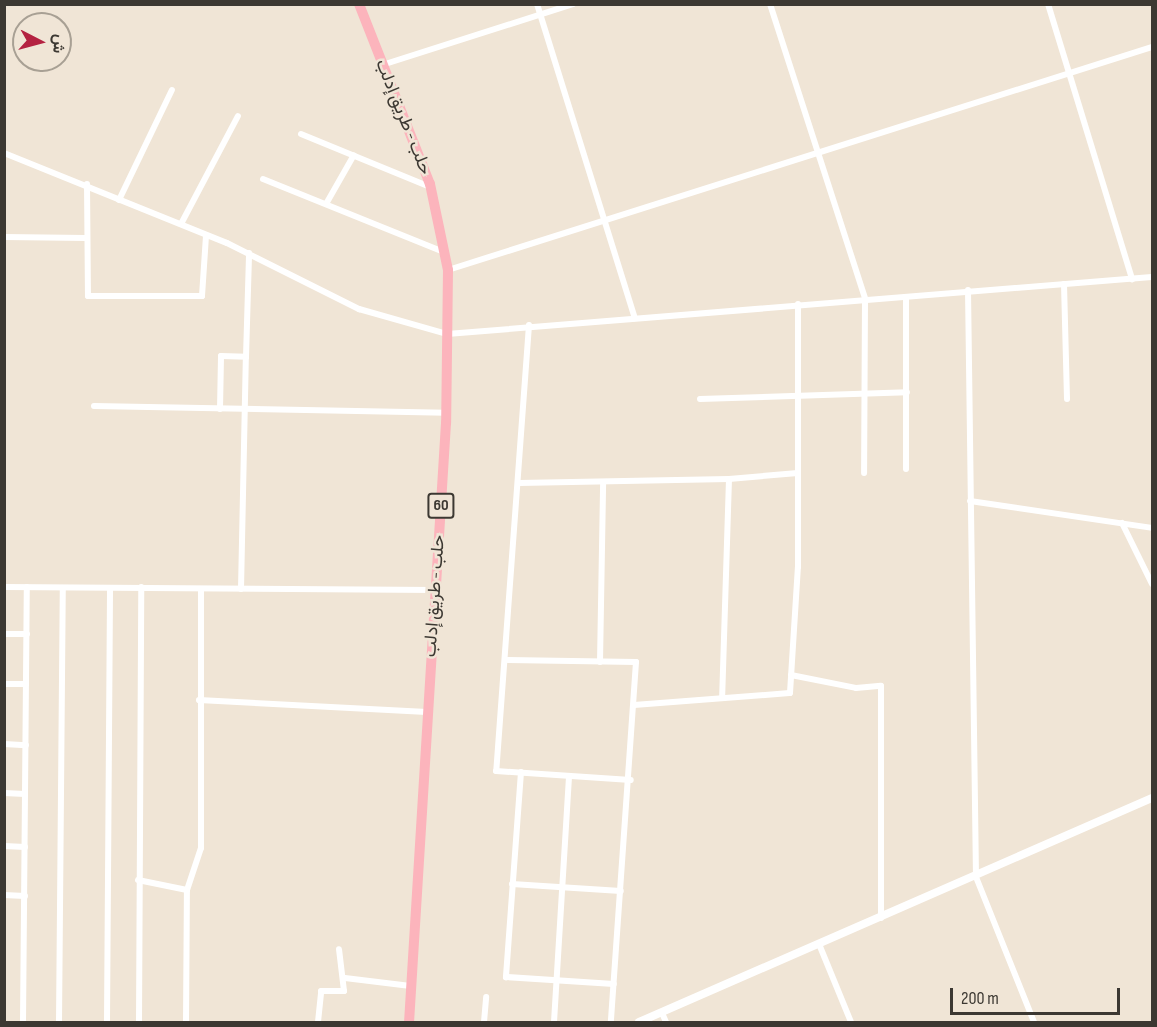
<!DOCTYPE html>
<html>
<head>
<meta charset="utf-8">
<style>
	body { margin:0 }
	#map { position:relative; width:1157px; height:1027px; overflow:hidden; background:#f0e5d6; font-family:"Sofia Sans Condensed",Vazirmatn,sans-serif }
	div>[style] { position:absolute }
	.minor>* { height:6px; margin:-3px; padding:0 3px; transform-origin:3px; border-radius:3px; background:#fff }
	.tertiary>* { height:8px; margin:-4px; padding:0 4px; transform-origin:4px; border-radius:4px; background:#fff }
	.trunk>* { height:10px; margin:-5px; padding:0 5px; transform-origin:5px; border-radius:5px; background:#fcb4bc }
	span { translate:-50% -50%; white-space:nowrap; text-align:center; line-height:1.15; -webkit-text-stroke:5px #f0e5d6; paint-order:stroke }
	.shield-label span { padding:2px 4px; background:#f0e5d6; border:2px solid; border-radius:4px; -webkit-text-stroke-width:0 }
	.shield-label { font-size:16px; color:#3c3832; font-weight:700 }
	.street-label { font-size:18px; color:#3c3832 }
	.frame { position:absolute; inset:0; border:6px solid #3c3832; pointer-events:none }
	.north { position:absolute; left:12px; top:12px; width:60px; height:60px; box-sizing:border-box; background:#f0e5d6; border:2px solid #a8a094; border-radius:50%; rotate:96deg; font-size:16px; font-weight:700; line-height:24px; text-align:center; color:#3c3832 }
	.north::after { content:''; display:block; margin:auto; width:21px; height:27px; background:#b42241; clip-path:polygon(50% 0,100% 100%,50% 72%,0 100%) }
	.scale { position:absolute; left:950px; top:988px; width:170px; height:27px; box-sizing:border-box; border:3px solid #3c3832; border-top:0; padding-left:8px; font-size:18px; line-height:21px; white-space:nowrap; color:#3c3832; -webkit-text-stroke:4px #f0e5d6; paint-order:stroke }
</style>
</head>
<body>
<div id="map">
	<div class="minor">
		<i style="left:537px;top:4px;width:329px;rotate:72.7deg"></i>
		<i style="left:770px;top:4px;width:310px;rotate:72.1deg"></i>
		<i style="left:865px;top:299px;width:174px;rotate:90.3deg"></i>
		<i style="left:1048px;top:4px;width:288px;rotate:73deg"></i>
		<i style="left:382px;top:65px;width:201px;rotate:-17.7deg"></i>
		<i style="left:301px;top:134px;width:139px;rotate:22.3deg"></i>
		<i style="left:4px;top:153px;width:240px;rotate:22deg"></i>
		<i style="left:227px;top:243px;width:148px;rotate:26.6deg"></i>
		<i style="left:359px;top:309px;width:91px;rotate:15.9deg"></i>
		<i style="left:447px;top:334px;width:707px;rotate:-4.62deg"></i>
		<i style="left:263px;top:179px;width:195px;rotate:22deg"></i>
		<i style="left:87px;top:184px;width:112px;rotate:89.5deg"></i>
		<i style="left:88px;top:296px;width:114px"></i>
		<i style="left:202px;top:296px;width:61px;rotate:-86.2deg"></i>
		<i style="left:119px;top:200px;width:122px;rotate:-64.3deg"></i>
		<i style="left:326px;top:204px;width:56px;rotate:-60.3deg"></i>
		<i style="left:181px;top:224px;width:122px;rotate:-62.2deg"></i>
		<i style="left:4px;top:237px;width:82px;rotate:0.7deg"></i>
		<i style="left:448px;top:270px;width:738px;rotate:-17.58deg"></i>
		<i style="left:1064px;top:284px;width:115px;rotate:88.5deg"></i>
		<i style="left:968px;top:290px;width:587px;rotate:89.22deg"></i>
		<i style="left:976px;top:877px;width:156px;rotate:68.2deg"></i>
		<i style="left:529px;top:325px;width:447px;rotate:94.2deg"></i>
		<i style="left:496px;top:771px;width:135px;rotate:3.8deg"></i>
		<i style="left:700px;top:399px;width:207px;rotate:-1.9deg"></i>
		<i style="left:94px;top:406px;width:352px;rotate:1.1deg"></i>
		<i style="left:220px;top:409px;width:53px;rotate:-88.9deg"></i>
		<i style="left:221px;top:356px;width:25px;rotate:2deg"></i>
		<i style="left:246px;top:357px;width:104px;rotate:-88.3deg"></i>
		<i style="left:906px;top:469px;width:172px;rotate:-90deg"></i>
		<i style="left:729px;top:479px;width:69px;rotate:-5deg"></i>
		<i style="left:519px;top:483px;width:210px;rotate:-1.1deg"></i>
		<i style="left:729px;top:479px;width:219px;rotate:91.8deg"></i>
		<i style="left:970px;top:501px;width:184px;rotate:8.4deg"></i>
		<i style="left:1122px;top:523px;width:68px;rotate:63.8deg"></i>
		<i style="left:4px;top:587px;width:431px;rotate:0.4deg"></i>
		<i style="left:241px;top:589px;width:232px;rotate:-88.8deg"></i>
		<i style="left:4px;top:634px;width:23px"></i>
		<i style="left:508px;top:660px;width:128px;rotate:0.9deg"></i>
		<i style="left:636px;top:662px;width:361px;rotate:94deg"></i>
		<i style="left:600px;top:662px;width:178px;rotate:-89deg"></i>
		<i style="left:791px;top:675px;width:66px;rotate:11.3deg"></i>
		<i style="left:856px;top:688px;width:25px;rotate:-5deg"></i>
		<i style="left:881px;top:686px;width:232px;rotate:90deg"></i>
		<i style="left:4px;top:684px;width:22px"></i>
		<i style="left:199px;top:700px;width:228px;rotate:3deg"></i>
		<i style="left:634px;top:705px;width:156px;rotate:-4.4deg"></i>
		<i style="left:790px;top:693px;width:126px;rotate:-86.4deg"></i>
		<i style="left:798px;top:567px;width:263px;rotate:-90deg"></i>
		<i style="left:4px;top:744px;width:22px;rotate:3deg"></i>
		<i style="left:521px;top:772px;width:206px;rotate:94.2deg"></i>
		<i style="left:506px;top:977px;width:108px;rotate:3.7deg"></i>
		<i style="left:4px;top:793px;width:21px;rotate:3deg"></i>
		<i style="left:4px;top:846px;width:21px;rotate:3deg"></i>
		<i style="left:138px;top:880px;width:50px;rotate:11.5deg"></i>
		<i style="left:512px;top:884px;width:109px;rotate:3.7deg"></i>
		<i style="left:4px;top:895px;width:21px;rotate:3deg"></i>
		<i style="left:819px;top:944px;width:84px;rotate:67.7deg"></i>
		<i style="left:345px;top:978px;width:66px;rotate:6.9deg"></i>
		<i style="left:662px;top:1013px;width:10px;rotate:66deg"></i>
		<i style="left:23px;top:1022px;width:435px;rotate:-89.5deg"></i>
		<i style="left:59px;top:1022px;width:434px;rotate:-89.5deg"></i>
		<i style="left:107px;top:1022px;width:434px;rotate:-89.6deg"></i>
		<i style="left:139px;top:1022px;width:435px;rotate:-89.7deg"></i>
		<i style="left:186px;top:1022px;width:132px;rotate:-89.6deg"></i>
		<i style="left:187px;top:890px;width:44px;rotate:-71.6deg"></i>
		<i style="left:201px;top:848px;width:259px;rotate:-90deg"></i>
		<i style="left:318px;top:1022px;width:31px;rotate:-84deg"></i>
		<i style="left:321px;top:991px;width:23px"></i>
		<i style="left:344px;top:991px;width:42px;rotate:-96.8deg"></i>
		<i style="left:484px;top:1022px;width:25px;rotate:-85deg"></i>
		<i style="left:554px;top:1022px;width:246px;rotate:-86.5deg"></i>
	</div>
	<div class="tertiary">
		<i style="left:639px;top:1022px;width:560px;rotate:-23.59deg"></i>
	</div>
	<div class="trunk">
		<i style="left:359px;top:4px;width:193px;rotate:68.5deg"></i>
		<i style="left:430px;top:184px;width:88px;rotate:78.2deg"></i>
		<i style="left:448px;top:270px;width:153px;rotate:90.7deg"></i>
		<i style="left:446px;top:423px;width:600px;rotate:93.53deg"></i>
	</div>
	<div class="shield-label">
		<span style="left:441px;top:506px">60</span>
	</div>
	<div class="street-label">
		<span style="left:403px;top:117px;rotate:68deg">حلب - طريق إدلب</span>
		<span style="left:435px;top:596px;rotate:-86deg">حلب - طريق إدلب</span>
	</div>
	<div class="frame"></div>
	<div class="north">ش</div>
	<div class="scale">200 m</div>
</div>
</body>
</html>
